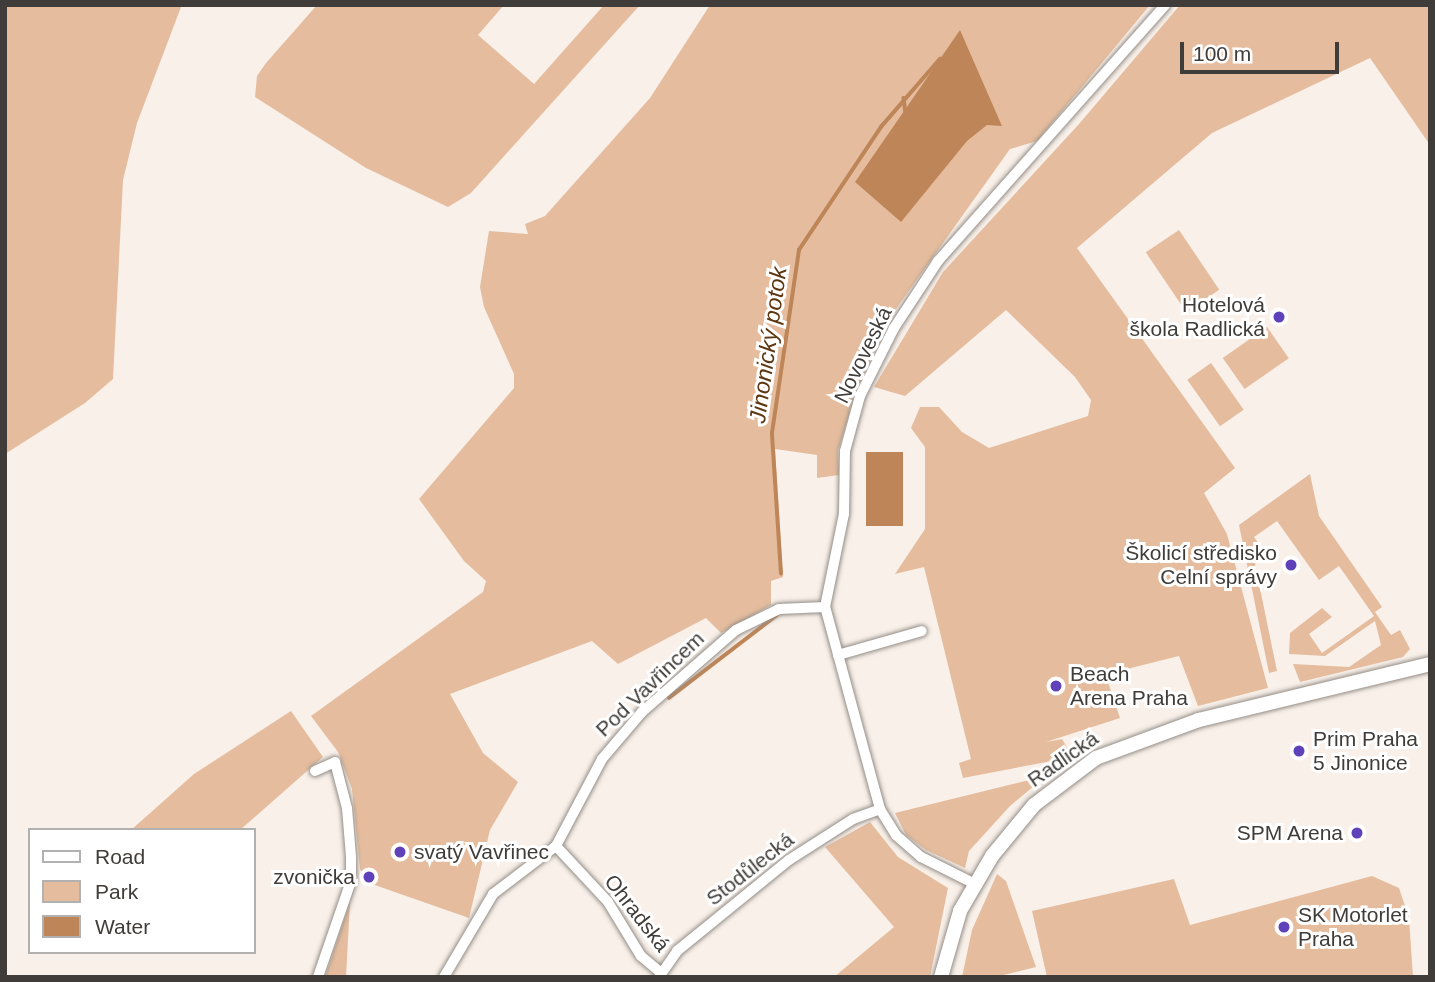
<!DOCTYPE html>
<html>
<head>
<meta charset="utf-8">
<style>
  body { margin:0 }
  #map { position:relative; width:1435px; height:982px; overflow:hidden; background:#f8f0e9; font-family:Helvetica,sans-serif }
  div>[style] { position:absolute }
  .green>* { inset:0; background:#e5bd9e; transform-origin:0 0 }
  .water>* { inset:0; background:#be8658; transform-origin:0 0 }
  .stream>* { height:3.5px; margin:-1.75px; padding:0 1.75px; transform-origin:1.75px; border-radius:1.75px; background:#be8658 }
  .roads { filter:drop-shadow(0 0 2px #948d87) drop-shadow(0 0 2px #948d87) }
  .minor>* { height:10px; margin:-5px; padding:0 5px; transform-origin:5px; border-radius:5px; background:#fff }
  .secondary>* { height:14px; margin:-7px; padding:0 7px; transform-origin:7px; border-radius:7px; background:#fff }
  .dots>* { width:19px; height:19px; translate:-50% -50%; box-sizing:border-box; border:4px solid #fff; border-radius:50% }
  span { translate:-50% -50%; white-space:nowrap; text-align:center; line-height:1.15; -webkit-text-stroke:6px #fff; paint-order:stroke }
  .poi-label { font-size:21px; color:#3f3c39 }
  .right { translate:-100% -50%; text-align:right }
  .left { translate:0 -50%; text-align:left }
  .street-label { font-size:21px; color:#3f3c39 }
  .water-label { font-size:23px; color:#5d3612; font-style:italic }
  .frame { position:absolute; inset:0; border:7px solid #3f3c39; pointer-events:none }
  .legend { position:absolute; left:28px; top:828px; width:228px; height:126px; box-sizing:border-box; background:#fff; border:2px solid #b2b1b0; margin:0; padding:9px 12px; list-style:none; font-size:21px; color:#3f3c39 }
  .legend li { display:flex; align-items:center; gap:14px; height:35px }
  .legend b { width:35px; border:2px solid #b2b1b0 }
  .scale { position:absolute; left:1180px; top:42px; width:159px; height:32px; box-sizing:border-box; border:4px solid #3f3c39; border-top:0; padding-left:9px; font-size:21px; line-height:24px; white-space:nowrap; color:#3f3c39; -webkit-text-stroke:5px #fff; paint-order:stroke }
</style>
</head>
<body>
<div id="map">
  <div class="green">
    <div style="clip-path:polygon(5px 5px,181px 7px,137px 123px,123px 180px,113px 379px,85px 403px,5px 454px)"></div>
    <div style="clip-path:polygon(317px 5px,504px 5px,478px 35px,534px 84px,604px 5px,640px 5px,471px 193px,448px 207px,366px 168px,255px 97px,257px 76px,266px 63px)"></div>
    <div style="clip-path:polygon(710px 5px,1150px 5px,1037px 141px,1010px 149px,888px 320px,855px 394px,838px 451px,839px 475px,817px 478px,817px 455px,775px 449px,783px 577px,771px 581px,771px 605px,721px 633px,706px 618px,618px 664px,592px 641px,450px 694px,483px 753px,518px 782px,490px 830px,469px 918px,369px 883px,374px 879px,370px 872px,364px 876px,360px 869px,352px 789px,338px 752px,311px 716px,483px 592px,486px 581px,464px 561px,419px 499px,514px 388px,514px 374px,484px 307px,480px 287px,489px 231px,528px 234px,525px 224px,545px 216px,650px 98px)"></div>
    <div style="clip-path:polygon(1180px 5px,1430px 5px,1430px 145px,1370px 58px,1212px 133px,1077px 248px,1235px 468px,1204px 493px,1227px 534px,1268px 688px,1198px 706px,1179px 656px,1131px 668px,1106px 676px,1120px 718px,1046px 742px,1062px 739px,1068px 749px,1057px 760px,963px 778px,959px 763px,971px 759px,924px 567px,895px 574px,925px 529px,925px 447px,911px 428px,920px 407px,939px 407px,962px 432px,989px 448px,1088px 416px,1091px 400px,1075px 377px,1006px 310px,905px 396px,874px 387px,943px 272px,1079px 124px)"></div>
    <div style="left:1179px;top:230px;width:72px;height:40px;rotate:56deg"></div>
    <div style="left:1267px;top:327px;width:38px;height:54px;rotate:55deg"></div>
    <div style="left:1211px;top:363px;width:57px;height:29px;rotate:55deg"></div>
    <div style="clip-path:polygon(1310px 474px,1319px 516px,1382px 607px,1375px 612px,1391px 635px,1400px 630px,1410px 649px,1403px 657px,1300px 682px,1293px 664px,1349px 667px,1381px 645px,1375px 621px,1325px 656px,1289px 654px,1290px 633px,1322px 608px,1332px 617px,1309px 634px,1322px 653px,1374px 616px,1339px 566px,1319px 580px,1277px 521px,1254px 537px,1263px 550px,1255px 564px,1277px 671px,1269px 673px,1239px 525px)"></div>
    <div style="clip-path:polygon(291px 711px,323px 757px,240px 830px,131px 830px,194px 774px)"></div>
    <div style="clip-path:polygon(1046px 776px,1010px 806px,969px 851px,965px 868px,926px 850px,906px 835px,895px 813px)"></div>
    <div style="clip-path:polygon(870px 822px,898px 857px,948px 888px,930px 977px,834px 977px,894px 927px,825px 847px)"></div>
    <div style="clip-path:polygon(997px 874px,1006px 881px,1036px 967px,995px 977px,962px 977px,972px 930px)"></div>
    <div style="clip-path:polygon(1372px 876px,1399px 888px,1409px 918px,1413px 977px,1047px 977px,1032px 911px,1174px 879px,1190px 925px)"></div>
    <div style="clip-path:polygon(350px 902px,346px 977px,325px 977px)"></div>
  </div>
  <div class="water">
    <div style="clip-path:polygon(960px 30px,1002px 126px,987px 125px,967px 141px,901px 222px,855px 182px)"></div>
    <div style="left:866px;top:452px;width:37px;height:74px"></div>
  </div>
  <div class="stream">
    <div style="left:904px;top:98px;width:16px;rotate:83deg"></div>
    <div style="left:781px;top:574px;width:141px;rotate:-93.7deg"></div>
    <div style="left:772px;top:433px;width:185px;rotate:-81.6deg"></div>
    <div style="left:799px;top:250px;width:148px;rotate:-56.3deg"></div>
    <div style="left:881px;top:127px;width:90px;rotate:-49.1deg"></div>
    <div style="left:669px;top:698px;width:135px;rotate:-37.5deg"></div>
  </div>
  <div class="roads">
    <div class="minor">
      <div style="left:838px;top:655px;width:87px;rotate:-15.9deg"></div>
      <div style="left:315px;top:771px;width:22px;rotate:-24deg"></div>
      <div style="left:335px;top:762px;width:48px;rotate:75.4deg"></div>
      <div style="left:347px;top:808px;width:49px;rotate:85.3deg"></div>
      <div style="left:351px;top:857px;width:24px;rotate:90deg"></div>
      <div style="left:351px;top:881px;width:102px;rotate:109deg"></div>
      <div style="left:556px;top:846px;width:76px;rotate:47.1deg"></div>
      <div style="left:608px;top:902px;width:63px;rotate:58.6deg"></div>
      <div style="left:641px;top:956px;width:25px;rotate:40deg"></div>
      <div style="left:973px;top:883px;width:58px;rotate:-153.4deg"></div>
      <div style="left:921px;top:857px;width:33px;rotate:-139deg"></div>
      <div style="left:896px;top:835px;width:31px;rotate:-122deg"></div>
      <div style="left:880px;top:809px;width:209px;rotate:-105.2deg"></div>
      <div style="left:825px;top:607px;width:95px;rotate:-78.5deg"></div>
      <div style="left:844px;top:514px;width:63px;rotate:-89.1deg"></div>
      <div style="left:845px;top:451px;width:57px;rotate:-74.7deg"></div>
      <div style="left:860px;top:396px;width:76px;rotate:-63.4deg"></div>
      <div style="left:894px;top:328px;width:80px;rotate:-56.7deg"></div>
      <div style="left:938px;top:261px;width:342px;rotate:-48.4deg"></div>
      <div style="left:444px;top:977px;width:96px;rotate:-59.4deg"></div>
      <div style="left:493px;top:894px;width:79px;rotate:-37.3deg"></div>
      <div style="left:556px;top:846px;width:98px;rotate:-62.1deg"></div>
      <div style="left:602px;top:759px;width:62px;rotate:-49.6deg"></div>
      <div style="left:642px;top:712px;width:125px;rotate:-41.1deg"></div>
      <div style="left:736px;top:630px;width:48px;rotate:-26deg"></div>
      <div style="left:779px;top:609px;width:46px;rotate:-2.5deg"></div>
      <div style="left:659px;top:977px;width:32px;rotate:-55deg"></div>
      <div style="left:677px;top:951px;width:144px;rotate:-39.1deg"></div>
      <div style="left:789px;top:860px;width:76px;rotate:-32.6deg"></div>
      <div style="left:853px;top:819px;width:29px;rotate:-20deg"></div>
    </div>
    <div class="secondary">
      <div style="left:941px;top:977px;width:69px;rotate:-73.9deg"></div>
      <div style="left:960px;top:911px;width:64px;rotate:-59.8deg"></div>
      <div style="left:992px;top:856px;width:66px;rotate:-50.5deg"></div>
      <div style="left:1034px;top:805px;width:78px;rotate:-37.2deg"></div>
      <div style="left:1096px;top:758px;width:110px;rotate:-20.3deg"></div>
      <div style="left:1199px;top:720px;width:238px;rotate:-13.6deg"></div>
    </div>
  </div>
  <div class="dots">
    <div style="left:1279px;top:317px;background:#5f41ba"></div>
    <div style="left:1291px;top:565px;background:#5f41ba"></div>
    <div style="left:1056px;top:686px;background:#5f41ba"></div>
    <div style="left:1299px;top:751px;background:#5f41ba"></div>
    <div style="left:1357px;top:833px;background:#5f41ba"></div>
    <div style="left:400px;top:852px;background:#5f41ba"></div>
    <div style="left:369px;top:877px;background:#5f41ba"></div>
    <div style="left:1284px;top:927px;background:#5f41ba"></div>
  </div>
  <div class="poi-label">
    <span class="right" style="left:1265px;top:317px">Hotelová<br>škola Radlická</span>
    <span class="right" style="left:1277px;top:565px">Školicí středisko<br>Celní správy</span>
    <span class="left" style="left:1070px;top:686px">Beach<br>Arena Praha</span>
    <span class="left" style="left:1313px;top:751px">Prim Praha<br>5 Jinonice</span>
    <span class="right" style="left:1343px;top:833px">SPM Arena</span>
    <span class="left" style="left:414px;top:852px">svatý Vavřinec</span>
    <span class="right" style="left:355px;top:877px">zvonička</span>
    <span class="left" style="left:1298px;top:927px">SK Motorlet<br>Praha</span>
  </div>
  <div class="street-label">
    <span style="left:863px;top:355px;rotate:-64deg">Novoveská</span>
    <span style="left:650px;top:684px;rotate:-44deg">Pod Vavřincem</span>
    <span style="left:1063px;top:759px;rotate:-35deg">Radlická</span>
    <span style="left:750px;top:869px;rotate:-38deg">Stodůlecká</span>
    <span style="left:637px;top:913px;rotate:52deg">Ohradská</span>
  </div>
  <div class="water-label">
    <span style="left:768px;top:345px;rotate:-82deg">Jinonický potok</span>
  </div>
  <div class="frame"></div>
  <ul class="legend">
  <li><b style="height:9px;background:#fff"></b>Road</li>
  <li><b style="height:19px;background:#e5bd9e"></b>Park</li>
  <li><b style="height:19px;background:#be8658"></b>Water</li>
  </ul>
  <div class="scale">100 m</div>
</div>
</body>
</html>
